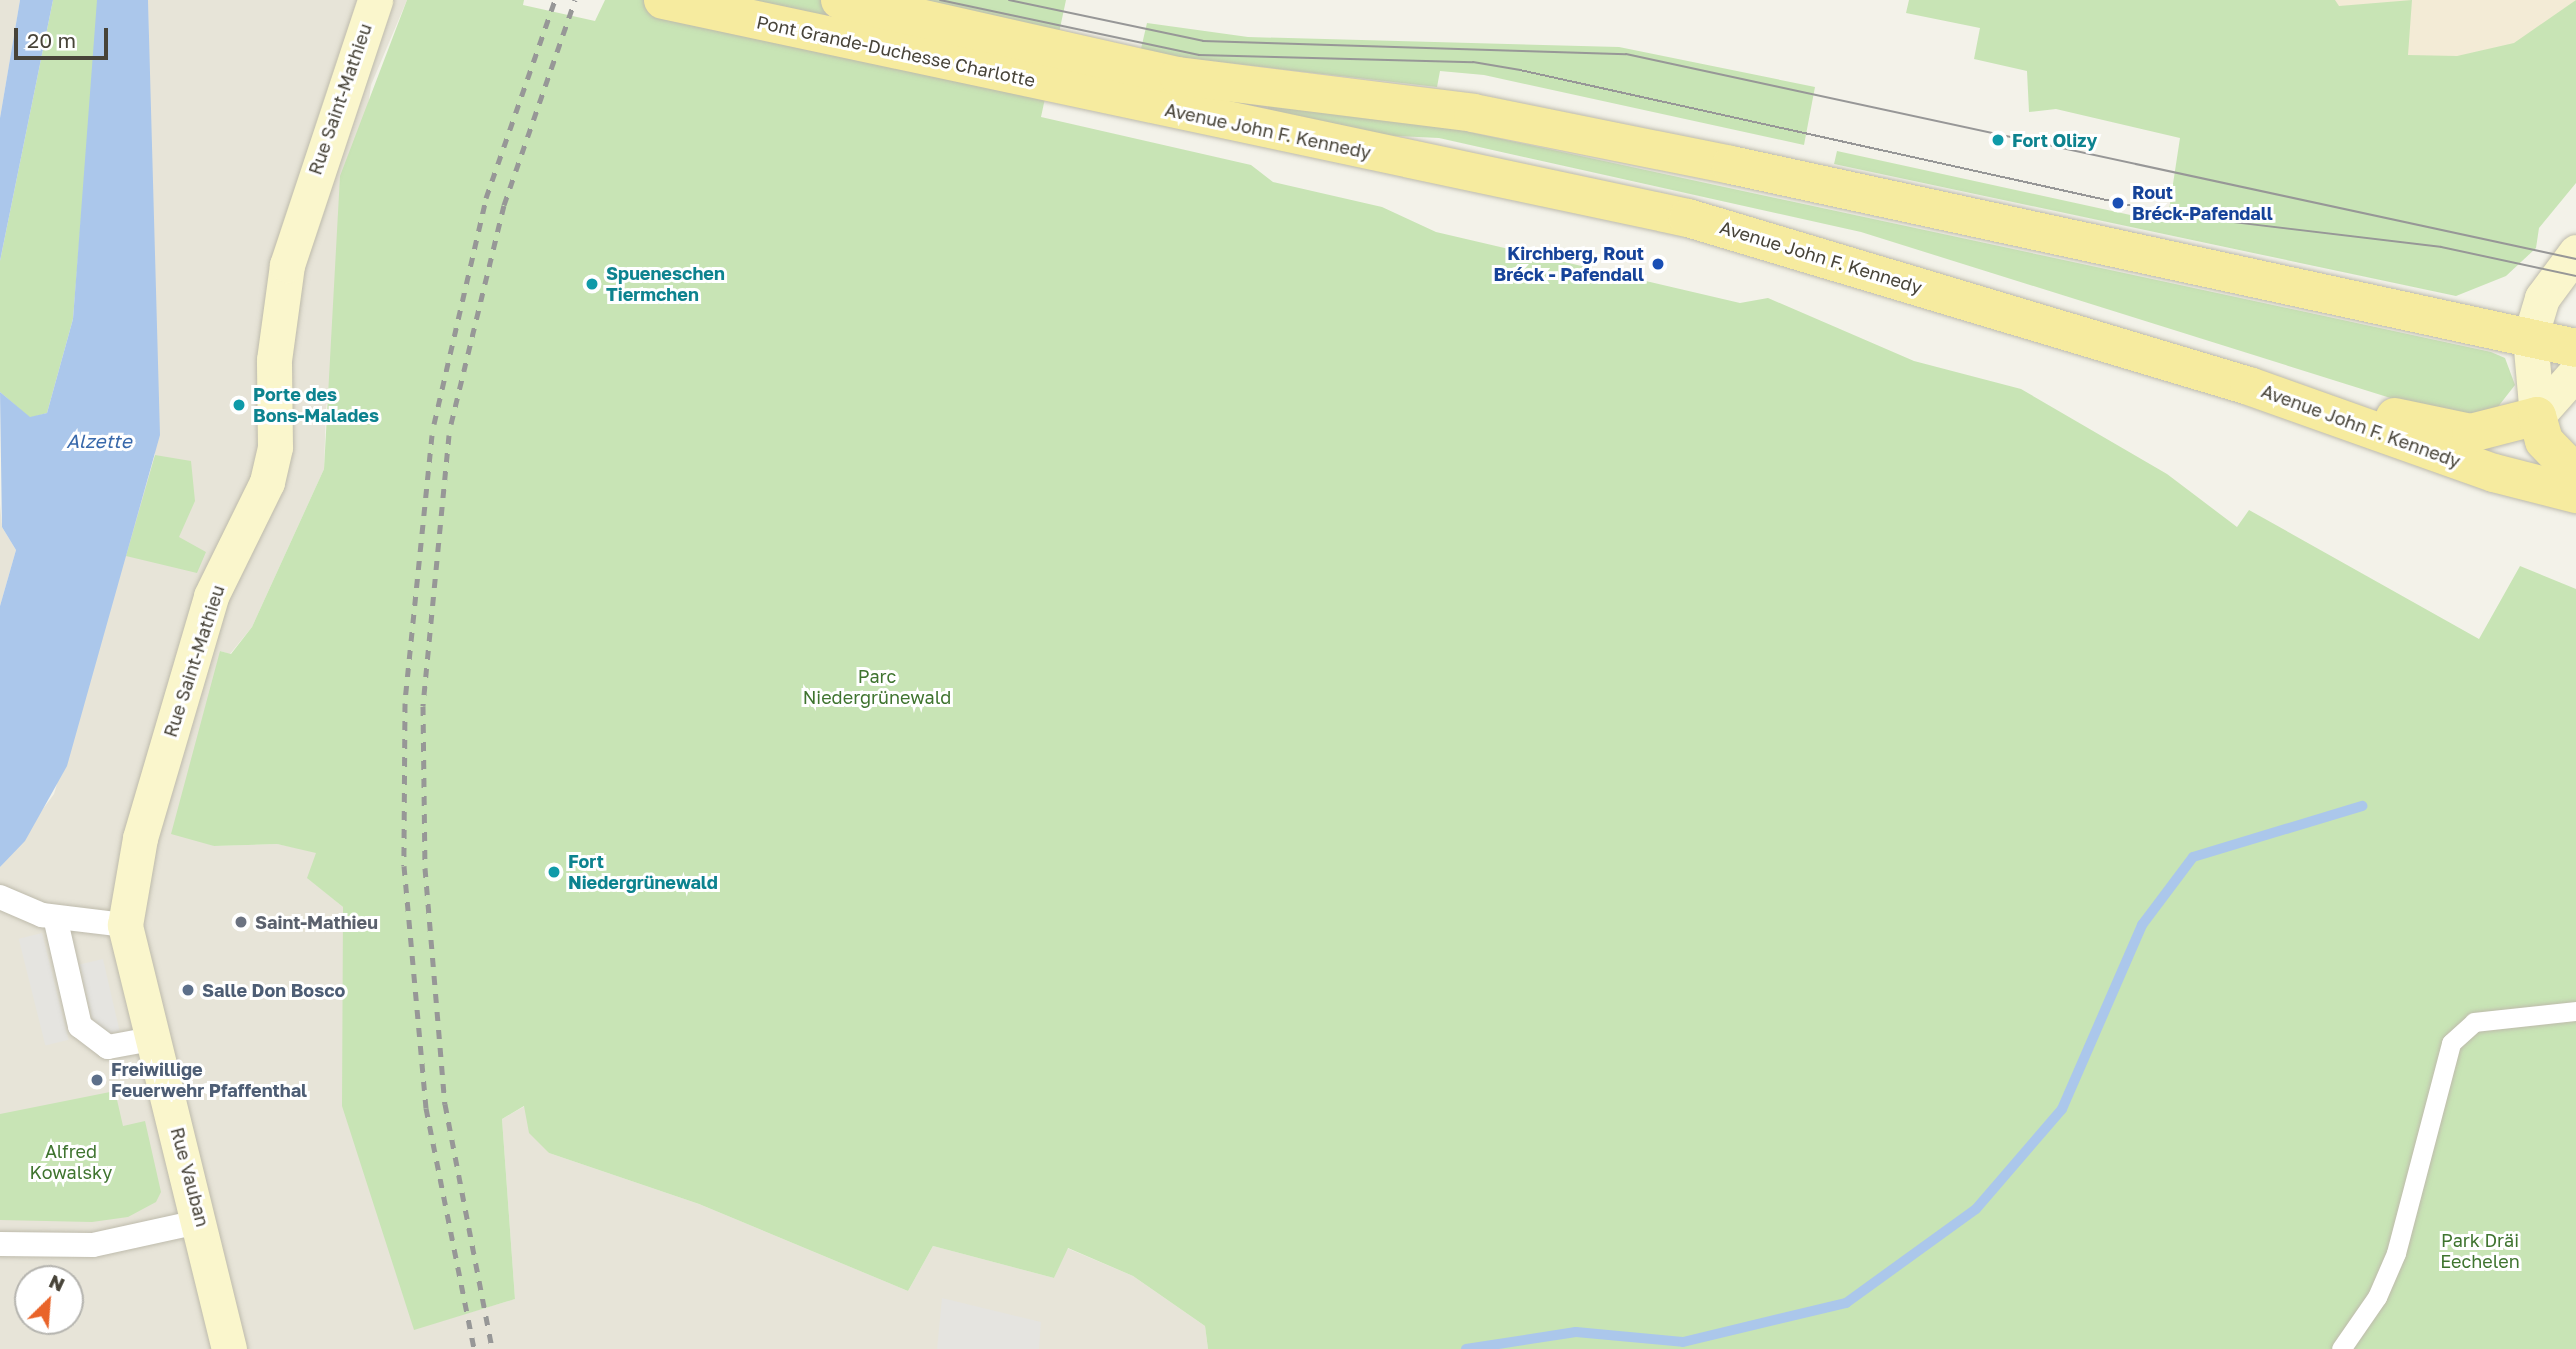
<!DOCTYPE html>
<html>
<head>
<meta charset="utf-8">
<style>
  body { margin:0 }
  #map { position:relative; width:2576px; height:1349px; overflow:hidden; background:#f3f2e9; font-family:"Golos Text",sans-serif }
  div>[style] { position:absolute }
  .residential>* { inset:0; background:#e7e4d8 }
  .commercial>* { inset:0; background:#f3ebd6 }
  .green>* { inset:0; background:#c8e4b5 }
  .parking>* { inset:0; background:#e5e4e0; transform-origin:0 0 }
  .water>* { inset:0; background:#abc7eb }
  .stream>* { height:10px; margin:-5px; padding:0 5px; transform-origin:5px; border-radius:5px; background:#abc7eb }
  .roads { filter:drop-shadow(0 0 2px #bebbac) drop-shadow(0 0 2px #bebbac) }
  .pedestrian>* { height:19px; margin:-9.5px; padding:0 9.5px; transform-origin:9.5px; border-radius:9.5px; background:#fff }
  .minor>* { height:24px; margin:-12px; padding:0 12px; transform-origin:12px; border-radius:12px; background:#fff }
  .secondary>* { height:35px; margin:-17.5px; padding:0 17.5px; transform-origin:17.5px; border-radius:17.5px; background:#faf6cc }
  .primary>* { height:38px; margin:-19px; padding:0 19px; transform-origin:19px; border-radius:19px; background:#f6eb9f }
  .tram>* { height:2px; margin:-1px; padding:0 1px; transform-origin:1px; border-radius:1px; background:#979797 }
  .rail>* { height:5px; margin-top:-2.5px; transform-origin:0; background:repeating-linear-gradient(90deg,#979797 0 9px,transparent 0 18px) }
  .dots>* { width:19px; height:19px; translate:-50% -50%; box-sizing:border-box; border:4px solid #fff; border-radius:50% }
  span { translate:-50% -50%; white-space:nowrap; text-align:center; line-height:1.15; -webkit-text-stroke:6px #fff; paint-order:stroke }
  .street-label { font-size:18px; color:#474338 }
  .culture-label { font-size:18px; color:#0d838f; font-weight:700 }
  .left { translate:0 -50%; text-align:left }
  .transit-label { font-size:18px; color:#164399; font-weight:700 }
  .right { translate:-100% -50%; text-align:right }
  .park-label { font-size:18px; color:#3f742f }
  .worship-label { font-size:18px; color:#5b616d; font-weight:700 }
  .service-label { font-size:18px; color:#4e5e75; font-weight:700 }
  .water-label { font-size:19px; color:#3969ab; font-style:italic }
  .north { position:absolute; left:14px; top:1265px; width:70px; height:70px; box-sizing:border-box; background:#fff; border:2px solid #b5b4af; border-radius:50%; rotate:25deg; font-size:19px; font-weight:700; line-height:28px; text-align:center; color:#474338 }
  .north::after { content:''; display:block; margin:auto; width:24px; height:32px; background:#e9642a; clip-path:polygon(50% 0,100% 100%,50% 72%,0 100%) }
  .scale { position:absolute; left:14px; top:28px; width:94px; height:32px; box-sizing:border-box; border:4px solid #474338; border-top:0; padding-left:9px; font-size:21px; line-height:24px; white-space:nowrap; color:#474338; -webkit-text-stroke:5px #fff; paint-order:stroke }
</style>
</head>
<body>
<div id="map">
  <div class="residential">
    <div style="clip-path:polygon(0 0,20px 0,0 118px)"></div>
    <div style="clip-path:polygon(evenodd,148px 0,407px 0,371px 85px,326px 408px,324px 469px,252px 627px,230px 654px,220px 651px,213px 846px,277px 844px,317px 852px,308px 878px,343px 907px,345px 994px,414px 1329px,515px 1299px,502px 1119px,525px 1106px,549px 1153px,699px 1204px,908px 1291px,933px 1246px,1054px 1278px,1067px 1248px,1133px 1276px,1205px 1326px,1208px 1349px,0 1349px,0 867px,54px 794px,155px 455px,148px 0,28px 1279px,70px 1279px,70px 1321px,28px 1321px,28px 1279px)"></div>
    <div style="clip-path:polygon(0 504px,2px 527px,16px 550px,0 606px)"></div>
  </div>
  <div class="commercial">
    <div style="clip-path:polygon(2287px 0,2576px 0,2461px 114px)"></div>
  </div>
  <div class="green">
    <div style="clip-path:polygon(53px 0,97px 0,98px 13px,73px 319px,47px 413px,30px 418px,0 392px,0 261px)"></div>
    <div style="clip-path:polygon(407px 0,524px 0,523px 5px,595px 21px,605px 0,1066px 0,1041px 117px,1251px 165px,1273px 182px,1382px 207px,1436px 232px,1740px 303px,1768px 298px,1914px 361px,2021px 389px,2167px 474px,2237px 527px,2249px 510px,2479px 639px,2520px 566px,2576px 589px,2576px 1349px,1208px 1349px,1205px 1326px,1133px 1276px,1068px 1248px,1054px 1278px,933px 1246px,908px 1291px,699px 1204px,549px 1153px,529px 1133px,524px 1106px,502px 1119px,515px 1299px,414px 1330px,342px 1106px,343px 907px,307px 878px,316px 853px,277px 844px,214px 846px,171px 834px,220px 651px,231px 654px,252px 627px,324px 469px,340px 176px)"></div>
    <div style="clip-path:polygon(1909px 0,2335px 0,2339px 6px,2412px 0,2408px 55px,2457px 56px,2514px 43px,2576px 0,2576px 183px,2539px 228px,2536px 248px,2506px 276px,2456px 296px,1834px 164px,1837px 151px,2167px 223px,2180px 138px,2056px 109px,2029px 112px,2027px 71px,1974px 59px,1980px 28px,1906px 13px)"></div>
    <div style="clip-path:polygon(1147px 23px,1248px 37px,1619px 47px,1815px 87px,1804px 145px,1484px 75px,1440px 71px,1437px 87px,1140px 53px)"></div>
    <div style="clip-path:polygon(1269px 101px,1395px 116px,2491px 352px,2505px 358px,2515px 385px,2497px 408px,2472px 414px,2416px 406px,1861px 232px,1439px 138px,1355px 134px,1267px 114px)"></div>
    <div style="clip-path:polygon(155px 455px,191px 461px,195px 501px,179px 537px,206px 552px,197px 573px,126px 556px)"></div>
    <div style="clip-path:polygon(115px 1091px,123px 1126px,145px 1121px,161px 1192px,156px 1202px,128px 1217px,92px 1222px,0 1220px,0 1114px)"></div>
  </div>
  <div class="parking">
    <div style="left:42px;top:933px;width:110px;height:24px;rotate:76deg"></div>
    <div style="left:103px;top:959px;width:74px;height:24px;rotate:77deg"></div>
    <div style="clip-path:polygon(942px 1298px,1041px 1322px,1039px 1349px,937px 1349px)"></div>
  </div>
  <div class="water">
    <div style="clip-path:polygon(20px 0,53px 0,0 261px,0 118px)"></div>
    <div style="clip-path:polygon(97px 0,148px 0,160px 435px,67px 766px,25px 841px,0 867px,0 606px,16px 550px,2px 527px,0 392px,30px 417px,47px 413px,73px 319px)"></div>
  </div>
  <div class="stream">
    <div style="left:1466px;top:1349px;width:111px;rotate:-8.8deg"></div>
    <div style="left:1576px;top:1332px;width:107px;rotate:5.3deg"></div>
    <div style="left:1683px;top:1342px;width:168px;rotate:-13.5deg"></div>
    <div style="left:1846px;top:1303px;width:160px;rotate:-35.9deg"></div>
    <div style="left:1976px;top:1209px;width:132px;rotate:-49.3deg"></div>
    <div style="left:2062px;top:1109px;width:201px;rotate:-66.5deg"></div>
    <div style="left:2142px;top:925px;width:85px;rotate:-53.1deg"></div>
    <div style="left:2193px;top:857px;width:177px;rotate:-16.8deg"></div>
  </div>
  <div class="roads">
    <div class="pedestrian">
      <div style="left:2341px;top:1349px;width:63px;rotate:-55.3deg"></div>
      <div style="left:2377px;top:1297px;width:48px;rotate:-66.6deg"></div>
      <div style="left:2396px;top:1253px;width:217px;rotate:-75.3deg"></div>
      <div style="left:2451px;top:1043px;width:31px;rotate:-42deg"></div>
      <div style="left:2474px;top:1022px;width:103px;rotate:-6.2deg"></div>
    </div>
    <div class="minor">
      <div style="left:0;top:897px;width:46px;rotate:23.2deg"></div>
      <div style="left:42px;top:915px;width:84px;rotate:6.9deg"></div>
      <div style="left:55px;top:917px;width:112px;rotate:77.1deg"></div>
      <div style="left:80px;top:1026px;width:35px;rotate:37deg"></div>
      <div style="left:108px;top:1047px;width:44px;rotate:-10.5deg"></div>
      <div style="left:0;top:1244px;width:93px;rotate:0.6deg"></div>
      <div style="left:93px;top:1245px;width:112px;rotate:-12.4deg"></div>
    </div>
    <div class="secondary">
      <div style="left:2537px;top:416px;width:78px;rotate:-95.1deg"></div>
      <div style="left:2530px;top:338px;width:42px;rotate:-73.3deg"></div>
      <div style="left:2542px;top:298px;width:57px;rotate:-53.5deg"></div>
      <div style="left:2537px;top:416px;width:59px;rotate:-48.4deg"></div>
      <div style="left:229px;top:1349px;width:437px;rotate:-103.8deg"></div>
      <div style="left:125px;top:925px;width:88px;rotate:-80.2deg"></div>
      <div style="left:140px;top:838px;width:252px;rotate:-73.6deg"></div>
      <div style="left:211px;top:596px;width:127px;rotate:-63.8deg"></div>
      <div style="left:267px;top:482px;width:36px;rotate:-77deg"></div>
      <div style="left:275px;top:447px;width:87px;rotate:-90.7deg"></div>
      <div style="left:274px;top:360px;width:96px;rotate:-82.2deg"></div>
      <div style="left:287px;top:265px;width:279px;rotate:-71.6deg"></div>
    </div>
    <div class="primary">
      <div style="left:663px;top:0;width:1048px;rotate:12.01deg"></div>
      <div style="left:1688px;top:218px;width:586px;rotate:16.67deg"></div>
      <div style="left:2249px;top:386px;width:260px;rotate:19.6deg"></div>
      <div style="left:2494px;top:473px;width:85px;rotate:14.4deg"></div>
      <div style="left:840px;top:0;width:346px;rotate:12.7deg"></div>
      <div style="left:1178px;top:76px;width:297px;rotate:7.1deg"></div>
      <div style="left:1473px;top:113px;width:263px;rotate:11.4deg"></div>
      <div style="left:1731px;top:165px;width:865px;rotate:12.22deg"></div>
      <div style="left:2395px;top:417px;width:78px;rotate:11.9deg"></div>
      <div style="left:2471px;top:433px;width:68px;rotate:-14.4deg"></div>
      <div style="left:2537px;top:416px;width:26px;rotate:74deg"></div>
      <div style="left:2544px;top:441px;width:46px;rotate:45.9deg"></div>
    </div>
  </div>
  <div class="tram">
    <div style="left:940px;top:0;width:265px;rotate:12deg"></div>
    <div style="left:1199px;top:55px;width:274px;rotate:1.5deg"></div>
    <div style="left:1473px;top:62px;width:48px;rotate:9.7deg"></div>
    <div style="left:1520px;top:70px;width:670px;rotate:12.5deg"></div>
    <div style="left:2174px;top:215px;width:269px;rotate:6.8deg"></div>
    <div style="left:2441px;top:247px;width:138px;rotate:12.1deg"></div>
    <div style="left:1009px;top:0;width:198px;rotate:11.9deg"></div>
    <div style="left:1203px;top:41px;width:423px;rotate:1.8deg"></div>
    <div style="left:1626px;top:54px;width:972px;rotate:12.18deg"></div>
  </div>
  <div class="rail">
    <div style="left:434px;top:424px;width:232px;rotate:-77deg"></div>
    <div style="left:486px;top:198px;width:210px;rotate:-70.8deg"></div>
    <div style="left:451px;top:424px;width:225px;rotate:-76.4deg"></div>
    <div style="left:504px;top:205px;width:217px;rotate:-70.9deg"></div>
    <div style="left:432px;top:435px;width:269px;rotate:95.8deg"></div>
    <div style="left:405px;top:703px;width:163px;rotate:90.4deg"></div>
    <div style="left:404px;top:866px;width:243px;rotate:84.8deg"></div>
    <div style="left:426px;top:1108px;width:246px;rotate:78.7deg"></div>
    <div style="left:449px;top:435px;width:272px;rotate:95.5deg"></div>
    <div style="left:423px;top:706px;width:162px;rotate:89.3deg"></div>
    <div style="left:425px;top:868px;width:237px;rotate:85.2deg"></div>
    <div style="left:445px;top:1104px;width:249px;rotate:79.1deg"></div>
  </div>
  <div class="dots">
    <div style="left:1998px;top:140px;background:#0f9aa8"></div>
    <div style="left:2118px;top:203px;background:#1a4fb4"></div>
    <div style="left:1658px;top:264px;background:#1a4fb4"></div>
    <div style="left:592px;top:284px;background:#0f9aa8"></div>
    <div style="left:239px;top:405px;background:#0f9aa8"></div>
    <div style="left:554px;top:872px;background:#0f9aa8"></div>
    <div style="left:241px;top:922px;background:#6b7280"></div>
    <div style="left:188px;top:990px;background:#5c6f8a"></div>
    <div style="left:97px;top:1080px;background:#5c6f8a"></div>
  </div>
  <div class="street-label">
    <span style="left:896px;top:51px;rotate:12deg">Pont Grande-Duchesse Charlotte</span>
    <span style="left:340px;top:99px;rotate:-71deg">Rue Saint-Mathieu</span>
    <span style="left:1268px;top:131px;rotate:12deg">Avenue John F. Kennedy</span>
    <span style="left:1821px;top:257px;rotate:17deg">Avenue John F. Kennedy</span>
    <span style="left:2361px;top:426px;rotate:20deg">Avenue John F. Kennedy</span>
    <span style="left:194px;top:661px;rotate:-72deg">Rue Saint-Mathieu</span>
    <span style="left:190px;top:1177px;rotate:75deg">Rue Vauban</span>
  </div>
  <div class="culture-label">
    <span class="left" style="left:2012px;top:140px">Fort Olizy</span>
    <span class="left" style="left:606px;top:284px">Spueneschen<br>Tiermchen</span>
    <span class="left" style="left:253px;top:405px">Porte des<br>Bons-Malades</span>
    <span class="left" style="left:568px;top:872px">Fort<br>Niedergrünewald</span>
  </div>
  <div class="transit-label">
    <span class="left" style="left:2132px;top:203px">Rout<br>Bréck-Pafendall</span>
    <span class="right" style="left:1644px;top:264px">Kirchberg, Rout<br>Bréck - Pafendall</span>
  </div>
  <div class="park-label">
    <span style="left:877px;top:687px">Parc<br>Niedergrünewald</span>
    <span style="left:71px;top:1162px">Alfred<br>Kowalsky</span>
    <span style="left:2480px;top:1251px">Park Dräi<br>Eechelen</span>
  </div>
  <div class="worship-label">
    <span class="left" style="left:255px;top:922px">Saint-Mathieu</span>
  </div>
  <div class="service-label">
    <span class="left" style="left:202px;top:990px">Salle Don Bosco</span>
    <span class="left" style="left:111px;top:1080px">Freiwillige<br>Feuerwehr Pfaffenthal</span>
  </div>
  <div class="water-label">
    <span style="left:99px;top:441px">Alzette</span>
  </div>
  <div class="north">N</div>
  <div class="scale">20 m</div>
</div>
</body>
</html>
